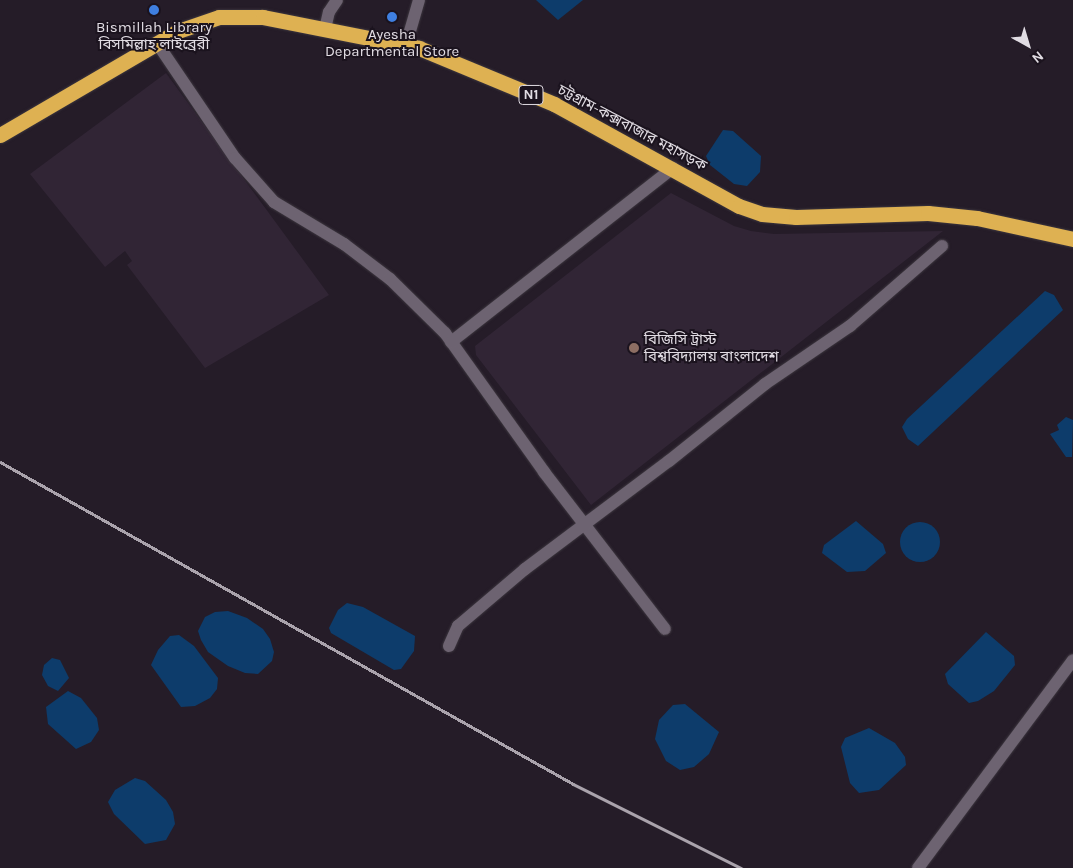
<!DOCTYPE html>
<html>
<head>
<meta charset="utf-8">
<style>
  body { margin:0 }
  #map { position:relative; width:1073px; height:868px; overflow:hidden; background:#251c28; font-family:Karla,"Noto Sans Bengali",sans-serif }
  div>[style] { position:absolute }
  .built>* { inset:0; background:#312535 }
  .water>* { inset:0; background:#0d3c6b }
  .round { border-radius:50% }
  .roads { filter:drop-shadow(0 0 1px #3c363e) drop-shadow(0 0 1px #3c363e) }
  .minor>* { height:12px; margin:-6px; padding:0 6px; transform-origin:6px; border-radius:6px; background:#6d6371 }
  .highway>* { height:15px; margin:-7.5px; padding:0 7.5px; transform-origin:7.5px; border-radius:7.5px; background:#deb152 }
  .rail>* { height:3px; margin:-1.5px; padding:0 1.5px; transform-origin:1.5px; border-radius:1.5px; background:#aaa3ac }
  .dots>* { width:14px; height:14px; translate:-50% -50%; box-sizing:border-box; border:2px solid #1b131e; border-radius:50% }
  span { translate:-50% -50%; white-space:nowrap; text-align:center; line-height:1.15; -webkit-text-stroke:4px #1b131e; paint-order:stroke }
  .shield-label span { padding:1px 4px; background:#1b131e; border:1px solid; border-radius:4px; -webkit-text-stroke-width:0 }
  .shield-label { font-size:14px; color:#e1dce3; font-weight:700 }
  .poi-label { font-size:15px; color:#e1dce3 }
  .left { translate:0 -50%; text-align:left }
  .street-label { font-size:15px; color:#e1dce3 }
  .north { position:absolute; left:1003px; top:20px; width:50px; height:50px; -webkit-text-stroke:4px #1b131e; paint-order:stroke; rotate:141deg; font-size:14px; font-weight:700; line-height:20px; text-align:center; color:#e1dce3 }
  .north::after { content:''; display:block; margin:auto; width:18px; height:22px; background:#e1dce3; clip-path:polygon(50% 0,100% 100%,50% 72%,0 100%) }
</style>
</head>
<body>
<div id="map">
  <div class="built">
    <div style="clip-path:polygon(166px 73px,329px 295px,205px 368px,127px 265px,132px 261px,125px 251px,105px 267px,30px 174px)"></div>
    <div style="clip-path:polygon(671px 193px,734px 226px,751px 231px,774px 234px,943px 231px,591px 505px,476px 355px,475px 346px)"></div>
  </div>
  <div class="water">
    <div style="clip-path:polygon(536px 0,583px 0,558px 20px)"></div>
    <div style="clip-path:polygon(723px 130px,733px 131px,761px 156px,760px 172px,747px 186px,734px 184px,710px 165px,706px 156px)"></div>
    <div style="clip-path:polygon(1045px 291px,1054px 295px,1063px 310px,918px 446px,908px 439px,902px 427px,907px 419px)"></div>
    <div style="clip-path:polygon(1066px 417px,1073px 420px,1072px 457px,1066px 457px,1050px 434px,1059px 430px,1057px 425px)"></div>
    <div style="clip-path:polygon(856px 521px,883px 544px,886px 553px,865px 571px,847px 572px,822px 553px,824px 545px)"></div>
    <div class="round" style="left:900px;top:522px;width:40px;height:40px"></div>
    <div style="clip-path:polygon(347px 603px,363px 607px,415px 636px,414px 651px,401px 669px,394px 670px,331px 633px,329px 628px,338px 610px)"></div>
    <div style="clip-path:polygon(228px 611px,247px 618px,263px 629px,270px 639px,274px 652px,272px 661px,258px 674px,245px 673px,228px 666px,208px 652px,201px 640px,198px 631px,205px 617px,215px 612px)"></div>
    <div style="clip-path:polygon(986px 632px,1014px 656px,1015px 665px,994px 691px,978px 701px,969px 703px,948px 684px,945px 674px)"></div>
    <div style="clip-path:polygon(179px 635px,194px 646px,218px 678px,217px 689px,210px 698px,195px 706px,181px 707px,151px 665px,158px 650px,170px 636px)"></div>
    <div style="clip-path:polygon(52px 658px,60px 660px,69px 678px,58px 691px,48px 686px,42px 675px,44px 665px)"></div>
    <div style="clip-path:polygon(68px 691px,81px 698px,97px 718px,99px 730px,91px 742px,76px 749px,48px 724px,46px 707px)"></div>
    <div style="clip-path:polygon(685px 704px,719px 732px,709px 754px,694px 767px,680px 770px,666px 761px,655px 739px,659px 720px,673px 705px)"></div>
    <div style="clip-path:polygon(869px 728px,895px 743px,905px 757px,906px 765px,879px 790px,859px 793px,850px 783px,841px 747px,845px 738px)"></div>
    <div style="clip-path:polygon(135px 778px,145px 781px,166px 800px,173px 812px,175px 824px,166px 840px,145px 844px,114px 814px,108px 802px,115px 790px)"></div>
  </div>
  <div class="roads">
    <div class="minor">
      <div style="left:325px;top:29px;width:17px;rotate:-77deg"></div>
      <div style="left:329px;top:12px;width:14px;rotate:-56deg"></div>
      <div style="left:157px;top:43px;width:139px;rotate:55.9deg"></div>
      <div style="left:235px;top:158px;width:59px;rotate:48.4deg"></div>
      <div style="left:274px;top:202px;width:82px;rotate:31deg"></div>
      <div style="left:344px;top:244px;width:58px;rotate:37.3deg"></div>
      <div style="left:390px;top:279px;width:77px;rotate:44.5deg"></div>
      <div style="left:445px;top:333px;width:171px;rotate:54.5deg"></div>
      <div style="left:544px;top:472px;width:198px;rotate:52.4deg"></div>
      <div style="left:406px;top:45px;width:47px;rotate:-73.9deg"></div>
      <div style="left:451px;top:342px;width:282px;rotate:-38.1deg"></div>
      <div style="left:449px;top:646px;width:22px;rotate:-66deg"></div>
      <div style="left:458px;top:626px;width:88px;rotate:-40.4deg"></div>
      <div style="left:525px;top:569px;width:180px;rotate:-36.9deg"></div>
      <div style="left:669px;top:461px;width:123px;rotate:-38.7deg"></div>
      <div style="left:765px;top:384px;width:103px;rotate:-34.3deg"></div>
      <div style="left:850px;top:326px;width:122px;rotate:-41deg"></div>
      <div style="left:918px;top:868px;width:259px;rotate:-53.3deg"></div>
    </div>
    <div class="highway">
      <div style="left:0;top:135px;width:206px;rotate:-30.3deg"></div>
      <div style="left:178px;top:31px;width:43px;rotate:-18.9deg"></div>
      <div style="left:219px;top:17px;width:44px"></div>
      <div style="left:263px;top:17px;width:159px;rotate:11.2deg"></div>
      <div style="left:419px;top:48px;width:146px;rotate:22.5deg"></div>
      <div style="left:554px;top:104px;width:211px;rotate:28.9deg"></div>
      <div style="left:739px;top:206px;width:24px;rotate:19deg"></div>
      <div style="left:762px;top:214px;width:34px;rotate:5deg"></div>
      <div style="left:796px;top:217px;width:132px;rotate:-1.7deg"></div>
      <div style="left:928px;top:213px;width:49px;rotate:5.8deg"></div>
      <div style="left:977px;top:218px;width:98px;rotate:12.3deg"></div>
    </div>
  </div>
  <div class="rail">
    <div style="left:0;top:462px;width:657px;rotate:29.33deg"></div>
    <div style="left:573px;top:784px;width:188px;rotate:26.6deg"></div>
  </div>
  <div class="dots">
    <div style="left:154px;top:10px;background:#3f7fe0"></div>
    <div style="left:392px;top:17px;background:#3f7fe0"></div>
    <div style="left:634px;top:348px;background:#8d6e63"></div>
  </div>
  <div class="shield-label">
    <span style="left:531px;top:95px">N1</span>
  </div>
  <div class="poi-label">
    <span style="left:154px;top:36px">Bismillah Library<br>বিসমিল্লাহ লাইব্রেরী</span>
    <span style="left:392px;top:43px">Ayesha<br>Departmental Store</span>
    <span class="left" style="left:644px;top:348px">বিজিসি ট্রাস্ট<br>বিশ্ববিদ্যালয় বাংলাদেশ</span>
  </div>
  <div class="street-label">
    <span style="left:632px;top:128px;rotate:28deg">চট্টগ্রাম-কক্সবাজার মহাসড়ক</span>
  </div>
  <div class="north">N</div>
</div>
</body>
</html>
